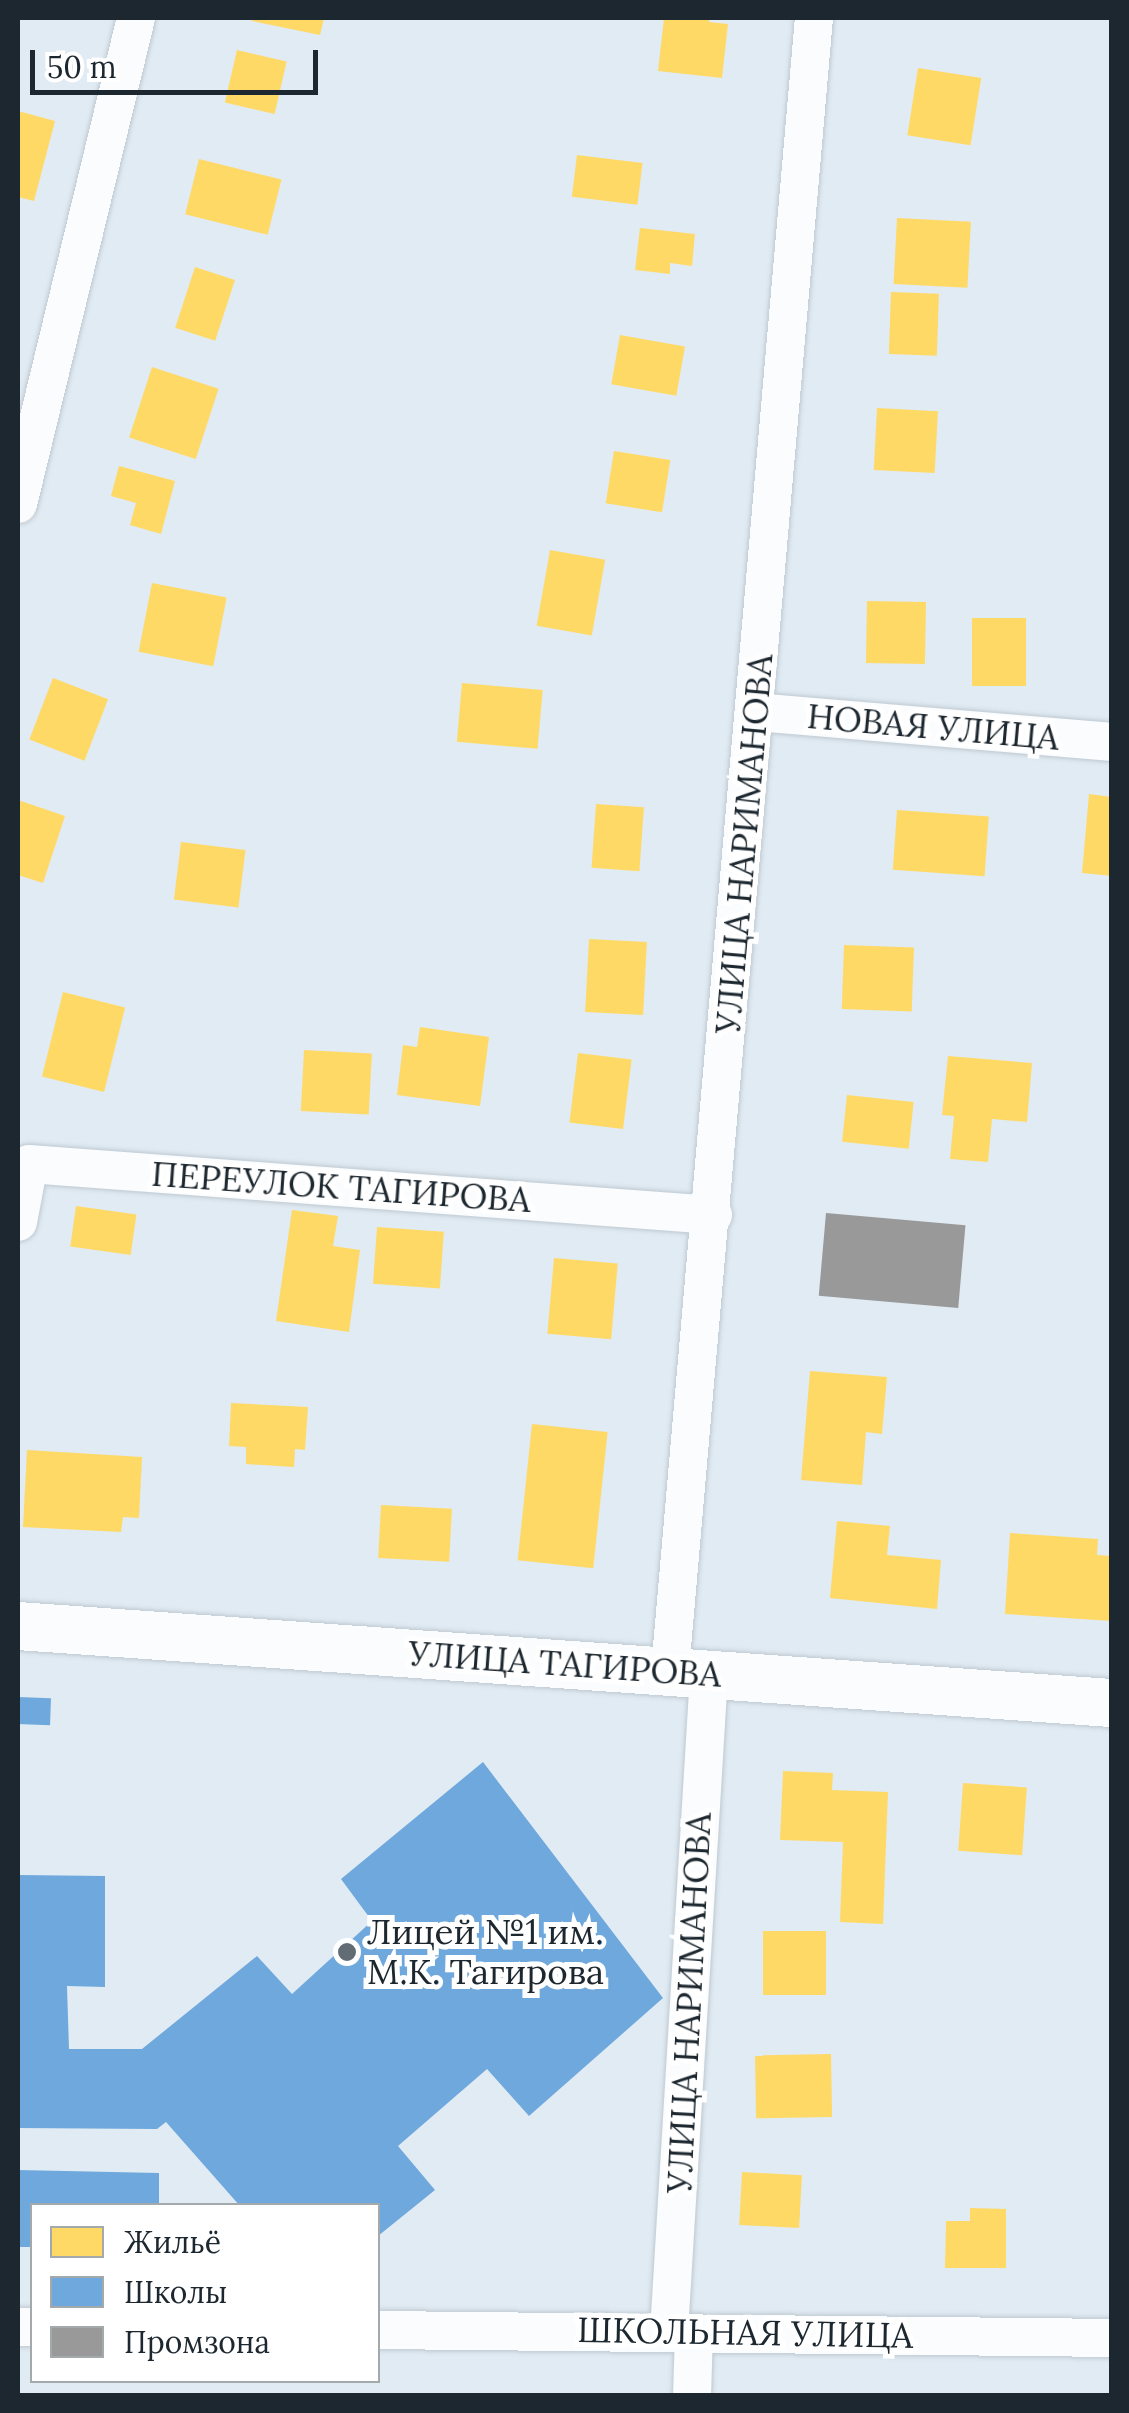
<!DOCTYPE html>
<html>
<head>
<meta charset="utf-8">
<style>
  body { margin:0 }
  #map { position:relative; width:1129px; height:2413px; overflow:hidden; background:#e1ebf3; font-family:Lora,serif }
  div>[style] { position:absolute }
  .homes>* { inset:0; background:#ffd966; transform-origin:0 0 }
  .schools>* { inset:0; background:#6fa8dc; transform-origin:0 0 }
  .industry>* { inset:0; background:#999; transform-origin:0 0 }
  .roads { filter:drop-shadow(0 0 2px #bfc9d1) drop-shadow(0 0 2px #bfc9d1) }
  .minor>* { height:38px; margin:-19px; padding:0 19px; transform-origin:19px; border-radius:19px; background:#fafcfd }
  .tertiary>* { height:48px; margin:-24px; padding:0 24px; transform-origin:24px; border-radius:24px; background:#fafcfd }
  .dots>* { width:28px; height:28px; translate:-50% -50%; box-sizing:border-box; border:5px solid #fff; border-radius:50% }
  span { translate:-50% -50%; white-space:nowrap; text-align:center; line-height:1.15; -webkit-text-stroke:10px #fff; paint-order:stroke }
  .street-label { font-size:35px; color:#1c272f }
  .poi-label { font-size:35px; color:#1c272f }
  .left { translate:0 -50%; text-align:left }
  .frame { position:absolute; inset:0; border:20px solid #1c272f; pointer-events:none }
  .legend { position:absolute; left:30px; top:2203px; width:350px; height:180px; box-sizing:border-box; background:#fff; border:2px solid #a4a9ac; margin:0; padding:12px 18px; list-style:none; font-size:30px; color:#1c272f }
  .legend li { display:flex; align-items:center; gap:20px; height:50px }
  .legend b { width:50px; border:2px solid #a4a9ac }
  .scale { position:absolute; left:30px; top:50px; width:288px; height:45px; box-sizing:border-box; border:5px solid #1c272f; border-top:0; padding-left:12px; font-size:30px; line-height:35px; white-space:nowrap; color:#1c272f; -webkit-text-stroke:8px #fff; paint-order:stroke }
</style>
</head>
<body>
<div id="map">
  <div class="homes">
    <div style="clip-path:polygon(252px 18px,324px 18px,320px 35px,252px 21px)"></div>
    <div style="clip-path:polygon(664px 18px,709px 18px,709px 22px,728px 24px,722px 78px,658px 71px)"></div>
    <div style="left:237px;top:50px;width:51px;height:54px;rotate:13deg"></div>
    <div style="left:918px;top:68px;width:64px;height:68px;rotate:9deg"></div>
    <div style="clip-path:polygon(18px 111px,55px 121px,34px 201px,18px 197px)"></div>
    <div style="left:577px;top:155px;width:66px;height:42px;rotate:7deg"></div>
    <div style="left:199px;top:159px;width:85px;height:57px;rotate:14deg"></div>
    <div style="left:897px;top:218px;width:74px;height:66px;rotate:3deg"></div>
    <div style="clip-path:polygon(640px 228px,695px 234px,692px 266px,670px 263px,670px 274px,635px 270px)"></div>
    <div style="left:195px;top:267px;width:42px;height:64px;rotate:18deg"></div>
    <div style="left:891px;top:292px;width:48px;height:62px;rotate:2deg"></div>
    <div style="left:620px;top:335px;width:66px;height:50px;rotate:10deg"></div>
    <div style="left:152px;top:367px;width:70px;height:74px;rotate:18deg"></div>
    <div style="left:877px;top:408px;width:61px;height:62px;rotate:3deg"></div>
    <div style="left:614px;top:451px;width:57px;height:53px;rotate:9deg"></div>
    <div style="clip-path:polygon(119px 466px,175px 481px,161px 534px,130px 525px,136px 503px,111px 496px)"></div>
    <div style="left:550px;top:550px;width:56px;height:77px;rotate:10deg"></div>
    <div style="left:152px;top:583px;width:76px;height:70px;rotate:11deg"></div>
    <div style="left:867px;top:601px;width:59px;height:62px;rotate:1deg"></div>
    <div style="left:972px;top:618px;width:54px;height:68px"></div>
    <div style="left:53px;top:678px;width:59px;height:66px;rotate:21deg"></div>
    <div style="left:462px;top:683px;width:81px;height:59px;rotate:5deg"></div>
    <div style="clip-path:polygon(1089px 794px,1112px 797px,1112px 876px,1082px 873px)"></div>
    <div style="clip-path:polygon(18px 800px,65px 816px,43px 883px,18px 875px)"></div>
    <div style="left:596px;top:804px;width:48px;height:64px;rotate:4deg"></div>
    <div style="left:897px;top:810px;width:92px;height:60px;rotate:4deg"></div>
    <div style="left:181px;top:842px;width:65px;height:58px;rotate:7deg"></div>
    <div style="left:589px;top:939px;width:58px;height:73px;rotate:3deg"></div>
    <div style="left:844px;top:945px;width:70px;height:64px;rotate:2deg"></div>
    <div style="left:63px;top:992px;width:64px;height:87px;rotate:14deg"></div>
    <div style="clip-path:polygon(420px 1027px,489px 1037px,480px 1106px,397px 1095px,403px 1045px,417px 1047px)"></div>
    <div style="left:304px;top:1050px;width:68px;height:61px;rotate:3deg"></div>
    <div style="left:578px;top:1053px;width:54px;height:70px;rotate:7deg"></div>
    <div style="clip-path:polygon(948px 1056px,1032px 1063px,1027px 1122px,992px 1119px,988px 1162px,950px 1159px,954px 1116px,942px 1115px)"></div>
    <div style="left:847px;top:1095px;width:67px;height:47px;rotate:6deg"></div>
    <div style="left:76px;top:1206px;width:61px;height:41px;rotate:8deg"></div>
    <div style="clip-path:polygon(292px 1210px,338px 1216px,333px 1246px,360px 1250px,349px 1332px,276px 1321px)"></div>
    <div style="left:377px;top:1227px;width:67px;height:57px;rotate:4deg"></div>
    <div style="left:554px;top:1258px;width:64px;height:76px;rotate:5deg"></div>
    <div style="clip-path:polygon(810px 1371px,887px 1377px,882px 1434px,866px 1432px,862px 1485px,801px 1480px)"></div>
    <div style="clip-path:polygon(231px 1403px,308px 1407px,305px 1450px,295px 1449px,294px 1467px,246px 1464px,246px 1447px,229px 1446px)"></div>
    <div style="left:532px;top:1424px;width:76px;height:137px;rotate:6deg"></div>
    <div style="clip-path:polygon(27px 1450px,142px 1457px,139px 1518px,123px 1517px,121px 1532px,23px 1527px)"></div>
    <div style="left:381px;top:1505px;width:71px;height:53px;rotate:3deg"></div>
    <div style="clip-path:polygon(837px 1521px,890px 1526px,887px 1555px,941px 1560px,937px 1609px,830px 1598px)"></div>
    <div style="clip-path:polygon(1010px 1533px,1098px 1539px,1097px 1555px,1112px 1556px,1112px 1621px,1005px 1614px)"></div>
    <div style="clip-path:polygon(783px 1771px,833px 1773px,832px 1790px,888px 1792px,883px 1924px,840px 1922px,843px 1842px,780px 1840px)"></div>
    <div style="left:963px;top:1783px;width:64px;height:68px;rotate:4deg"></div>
    <div style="left:763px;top:1931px;width:63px;height:64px"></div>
    <div style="left:831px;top:2054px;width:63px;height:76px;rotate:89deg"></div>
    <div style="left:742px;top:2172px;width:60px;height:53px;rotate:3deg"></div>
    <div style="clip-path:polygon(970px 2208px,1006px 2209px,1006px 2268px,945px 2268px,946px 2221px,970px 2221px)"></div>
  </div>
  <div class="schools">
    <div style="left:18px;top:1697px;width:33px;height:27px;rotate:2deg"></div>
    <div style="clip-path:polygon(483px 1762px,663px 1998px,529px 2116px,487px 2069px,398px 2146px,435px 2190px,378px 2236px,378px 2206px,240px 2206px,166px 2122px,157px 2129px,18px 2128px,18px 1875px,105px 1876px,105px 1987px,67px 1986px,69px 2049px,142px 2049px,257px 1956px,292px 1994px,372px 1921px,341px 1879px)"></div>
    <div style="clip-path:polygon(18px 2170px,159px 2173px,159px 2206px,32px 2206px,32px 2247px,18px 2247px)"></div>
  </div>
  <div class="industry">
    <div style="left:826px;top:1213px;width:140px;height:83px;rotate:5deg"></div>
  </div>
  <div class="roads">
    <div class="minor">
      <div style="left:18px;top:504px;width:500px;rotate:-76.35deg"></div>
      <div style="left:755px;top:712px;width:358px;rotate:4.8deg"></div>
      <div style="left:18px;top:1222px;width:59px;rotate:-79.3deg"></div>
      <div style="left:29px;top:1164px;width:686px;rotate:4.26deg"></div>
      <div style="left:670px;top:1670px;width:1658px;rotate:-85.02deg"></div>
      <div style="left:18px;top:2327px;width:14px"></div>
      <div style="left:378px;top:2330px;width:734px;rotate:0.62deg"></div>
      <div style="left:669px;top:2332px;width:659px;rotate:-86.52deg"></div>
      <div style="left:692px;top:2396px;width:63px;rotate:-88.2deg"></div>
    </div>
    <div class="tertiary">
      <div style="left:18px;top:1626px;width:1097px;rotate:4.03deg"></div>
    </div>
  </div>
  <div class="dots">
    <div style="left:347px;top:1952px;background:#616c74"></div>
  </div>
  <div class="street-label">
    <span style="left:933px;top:727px;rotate:5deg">НОВАЯ УЛИЦА</span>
    <span style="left:744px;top:844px;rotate:-85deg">УЛИЦА НАРИМАНОВА</span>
    <span style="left:341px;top:1187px;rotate:4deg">ПЕРЕУЛОК ТАГИРОВА</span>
    <span style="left:565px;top:1664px;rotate:4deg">УЛИЦА ТАГИРОВА</span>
    <span style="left:689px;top:2003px;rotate:-87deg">УЛИЦА НАРИМАНОВА</span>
    <span style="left:745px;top:2333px;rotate:1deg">ШКОЛЬНАЯ УЛИЦА</span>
  </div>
  <div class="poi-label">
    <span class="left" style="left:367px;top:1952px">Лицей №1 им.<br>М.К. Тагирова</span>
  </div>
  <div class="frame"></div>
  <ul class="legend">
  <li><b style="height:28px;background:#ffd966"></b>Жильё</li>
  <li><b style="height:28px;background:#6fa8dc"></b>Школы</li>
  <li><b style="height:28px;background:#999"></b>Промзона</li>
  </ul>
  <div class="scale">50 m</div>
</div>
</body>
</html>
